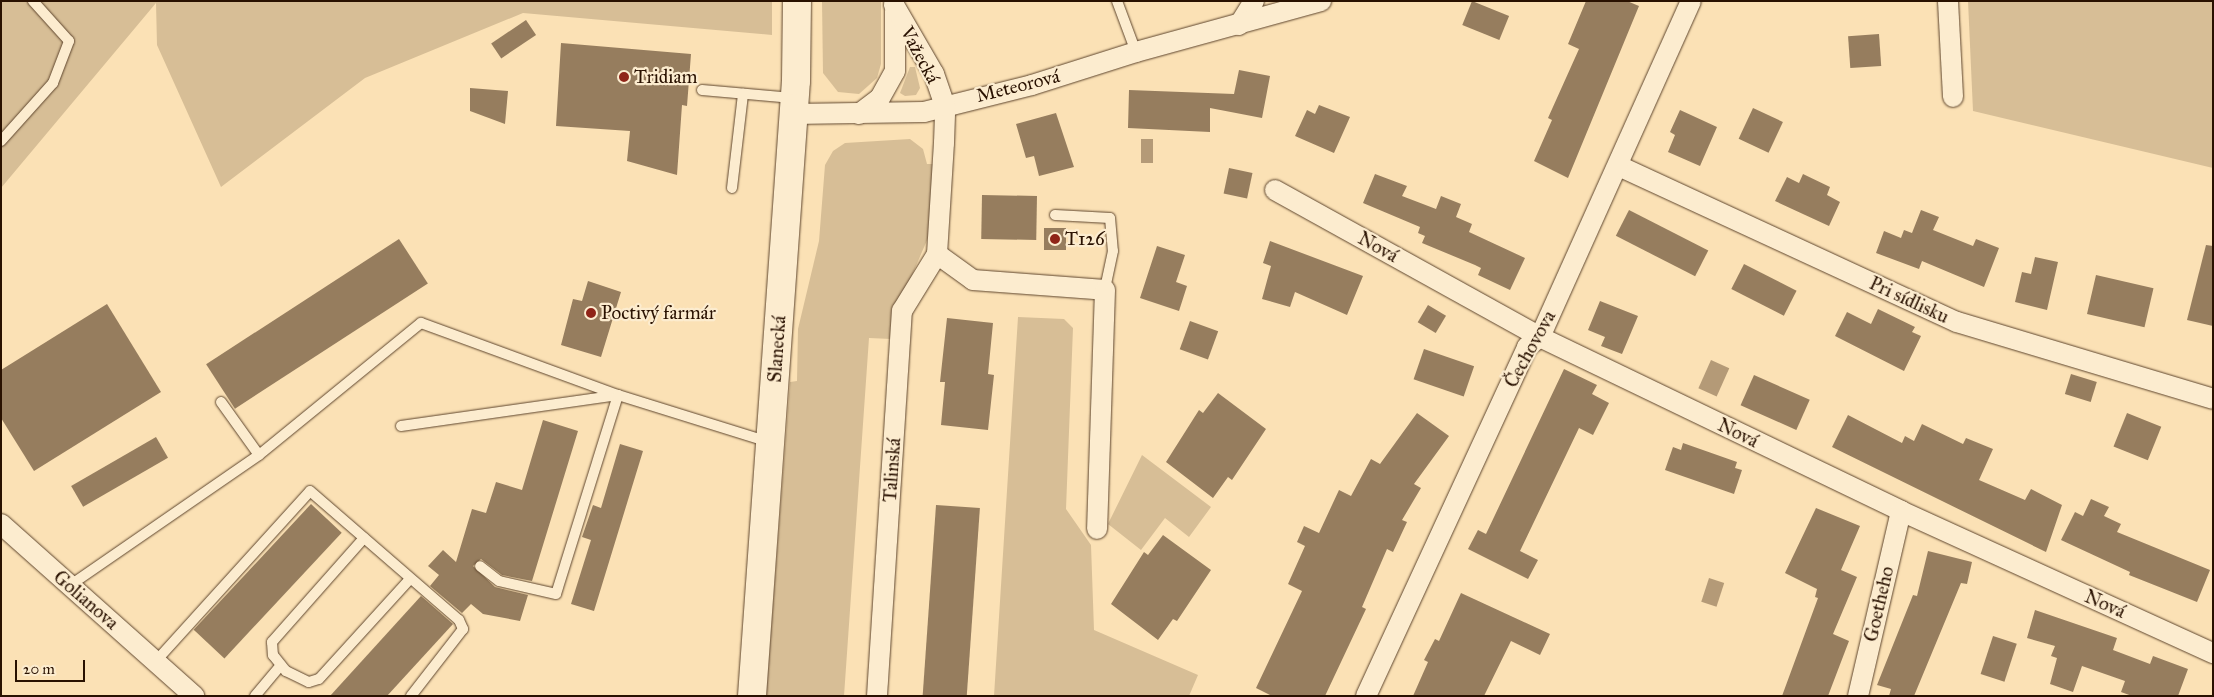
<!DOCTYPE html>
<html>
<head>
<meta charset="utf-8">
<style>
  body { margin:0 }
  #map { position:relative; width:2214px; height:697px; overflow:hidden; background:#fbe1b5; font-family:"IM FELL Great Primer",serif }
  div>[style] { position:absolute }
  .green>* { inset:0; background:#d7be96 }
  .water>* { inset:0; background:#b49a77; transform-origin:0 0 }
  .building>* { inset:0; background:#967d5e; transform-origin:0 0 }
  .roads { filter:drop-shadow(0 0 1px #5e452d) drop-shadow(0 0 1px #5e452d) }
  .lane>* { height:10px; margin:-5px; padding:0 5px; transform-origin:5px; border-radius:5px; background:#fceccf }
  .street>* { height:20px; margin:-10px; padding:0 10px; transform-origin:10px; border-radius:10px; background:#fceccf }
  .secondary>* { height:28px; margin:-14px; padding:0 14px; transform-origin:14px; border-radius:14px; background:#fceccf }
  .dots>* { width:14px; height:14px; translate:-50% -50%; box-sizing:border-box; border:2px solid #fceccf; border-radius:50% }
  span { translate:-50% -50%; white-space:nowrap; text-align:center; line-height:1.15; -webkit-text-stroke:4.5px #fceccf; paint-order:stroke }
  .street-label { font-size:19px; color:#291100 }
  .poi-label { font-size:19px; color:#291100 }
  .left { translate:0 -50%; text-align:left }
  .frame { position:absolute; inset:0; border:2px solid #291100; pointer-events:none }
  .scale { position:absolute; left:15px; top:660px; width:70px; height:22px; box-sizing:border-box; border:2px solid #291100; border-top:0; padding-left:6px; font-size:15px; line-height:18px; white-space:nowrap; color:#291100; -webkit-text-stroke:4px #fceccf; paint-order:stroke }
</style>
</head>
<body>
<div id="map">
  <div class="green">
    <div style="clip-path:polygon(1px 1px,772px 1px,772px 35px,523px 13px,365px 78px,221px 187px,157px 45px,156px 3px,1px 188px)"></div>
    <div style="clip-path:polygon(822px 1px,881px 1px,881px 64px,877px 78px,859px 94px,838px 92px,823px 73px)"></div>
    <div style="clip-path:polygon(1968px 1px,2213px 1px,2213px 168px,1973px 111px)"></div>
    <div style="clip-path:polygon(910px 67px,915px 67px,920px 88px,916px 95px,905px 96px,900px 93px)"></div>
    <div style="clip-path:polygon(910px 139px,923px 149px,927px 164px,933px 164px,928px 238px,896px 312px,891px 339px,869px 338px,844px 696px,766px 696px,790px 382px,797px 381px,798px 329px,819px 241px,825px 165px,833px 151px,845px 143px)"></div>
    <div style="clip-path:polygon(1018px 317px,1064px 319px,1073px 328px,1066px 509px,1091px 545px,1094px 630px,1198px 675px,1189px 696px,994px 696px)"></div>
    <div style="clip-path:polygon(1142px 455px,1211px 507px,1189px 537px,1165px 518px,1141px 550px,1108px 524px)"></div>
  </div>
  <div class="water">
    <div style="left:1141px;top:139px;width:12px;height:24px"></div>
    <div style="left:1711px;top:360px;width:20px;height:31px;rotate:24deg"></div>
    <div style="left:1709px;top:578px;width:16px;height:25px;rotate:18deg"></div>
  </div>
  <div class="building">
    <div style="left:1472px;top:1px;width:40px;height:26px;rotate:22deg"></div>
    <div style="clip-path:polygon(1586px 1px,1627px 1px,1639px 6px,1568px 178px,1534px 161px,1552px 120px,1548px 118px,1579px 49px,1568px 44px)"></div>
    <div style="left:526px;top:20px;width:18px;height:42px;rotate:56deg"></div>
    <div style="left:1879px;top:34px;width:32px;height:31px;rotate:86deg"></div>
    <div style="clip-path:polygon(561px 43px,691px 54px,687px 106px,682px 105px,677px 175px,627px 161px,630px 131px,556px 126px)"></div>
    <div style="clip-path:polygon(1239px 70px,1270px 76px,1262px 118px,1210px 108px,1210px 132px,1128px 128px,1129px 90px,1234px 94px)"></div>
    <div style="clip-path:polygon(470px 88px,508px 91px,505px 124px,470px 111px)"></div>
    <div style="clip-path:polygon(1319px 105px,1350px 117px,1334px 153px,1295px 136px,1307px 110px,1315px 114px)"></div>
    <div style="left:1753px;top:108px;width:33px;height:34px;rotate:25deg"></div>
    <div style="clip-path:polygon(1680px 110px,1717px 127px,1700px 166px,1668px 152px,1675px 135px,1670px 132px)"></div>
    <div style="clip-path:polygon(1056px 113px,1074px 167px,1039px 176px,1034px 156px,1026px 158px,1016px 124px)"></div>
    <div style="left:1229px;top:168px;width:24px;height:26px;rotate:12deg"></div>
    <div style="clip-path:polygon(1375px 174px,1407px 186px,1402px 196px,1436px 209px,1441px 196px,1461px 204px,1456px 217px,1472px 224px,1469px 232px,1525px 258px,1510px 290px,1478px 275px,1481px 268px,1475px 265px,1422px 243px,1425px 236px,1418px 233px,1420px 227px,1363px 203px)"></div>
    <div style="clip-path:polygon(1803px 174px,1830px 187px,1827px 195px,1840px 202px,1829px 226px,1775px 201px,1787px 177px,1799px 183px)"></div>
    <div style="left:982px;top:195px;width:55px;height:44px;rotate:1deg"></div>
    <div style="left:1629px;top:210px;width:89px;height:29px;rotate:27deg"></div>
    <div style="clip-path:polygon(1921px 210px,1939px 217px,1933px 230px,1973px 246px,1976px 239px,1999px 248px,1984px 287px,1922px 261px,1919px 269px,1876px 253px,1884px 231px,1901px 238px,1904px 230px,1912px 233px)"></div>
    <div style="left:1066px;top:228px;width:22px;height:22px;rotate:90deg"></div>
    <div style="left:399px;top:239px;width:53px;height:230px;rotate:57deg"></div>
    <div style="clip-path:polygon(1270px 241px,1363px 276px,1347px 315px,1295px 292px,1290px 307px,1262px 299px,1271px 266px,1263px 263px)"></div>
    <div style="clip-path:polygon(2206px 245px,2213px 246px,2213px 326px,2187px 320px)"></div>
    <div style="clip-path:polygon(1157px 246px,1185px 255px,1176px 282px,1187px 286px,1179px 311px,1140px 298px)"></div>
    <div style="clip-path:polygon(2035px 257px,2058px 262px,2047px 310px,2015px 302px,2022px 272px,2031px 274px)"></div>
    <div style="left:1744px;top:264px;width:59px;height:28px;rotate:27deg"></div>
    <div style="left:2096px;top:275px;width:59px;height:40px;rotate:13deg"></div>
    <div style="clip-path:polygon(588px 281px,621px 292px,601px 357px,561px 345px,573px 299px,582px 301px)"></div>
    <div style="clip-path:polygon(1600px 301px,1638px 316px,1622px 354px,1601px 346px,1605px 337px,1588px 330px)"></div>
    <div style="clip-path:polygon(107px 304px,161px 392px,34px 471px,1px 418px,1px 370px)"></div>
    <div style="left:1428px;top:305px;width:21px;height:20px;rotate:31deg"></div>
    <div style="clip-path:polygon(1878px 309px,1915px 327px,1912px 332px,1921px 336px,1904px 371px,1835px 336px,1847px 312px,1871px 324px)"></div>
    <div style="clip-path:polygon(947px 318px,993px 323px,988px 374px,994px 375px,988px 430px,941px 425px,945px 382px,940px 382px)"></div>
    <div style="left:1190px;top:321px;width:30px;height:30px;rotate:20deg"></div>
    <div style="left:1424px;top:349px;width:53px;height:32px;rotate:19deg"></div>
    <div style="clip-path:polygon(1564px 369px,1597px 385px,1592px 394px,1609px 403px,1593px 435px,1579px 428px,1520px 551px,1538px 560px,1528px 579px,1468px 549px,1478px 530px,1486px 534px)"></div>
    <div style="left:2071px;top:374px;width:27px;height:21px;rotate:17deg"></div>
    <div style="left:1754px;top:375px;width:61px;height:33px;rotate:24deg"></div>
    <div style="clip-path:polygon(1218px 393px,1266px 429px,1232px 480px,1228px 477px,1213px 498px,1166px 462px,1199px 410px,1203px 413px)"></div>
    <div style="clip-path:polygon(1417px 413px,1449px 436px,1414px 484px,1421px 488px,1402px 520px,1407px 522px,1393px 552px,1387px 549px,1362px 607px,1366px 609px,1325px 696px,1272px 696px,1256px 688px,1302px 591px,1288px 584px,1305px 546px,1297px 542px,1304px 526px,1319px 533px,1339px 490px,1351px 496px,1371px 459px,1380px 464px)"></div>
    <div style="left:2127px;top:413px;width:37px;height:36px;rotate:22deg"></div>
    <div style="clip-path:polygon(1848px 415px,1902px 443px,1905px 436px,1914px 441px,1922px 424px,1963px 444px,1966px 438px,1993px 449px,1979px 480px,2025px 500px,2031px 489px,2062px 505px,2046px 552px,1832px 447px)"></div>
    <div style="clip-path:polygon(543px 420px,578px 431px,532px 581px,502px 575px,481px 559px,473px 566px,495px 587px,528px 595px,520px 621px,483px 614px,471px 604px,462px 613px,430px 586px,439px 575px,428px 566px,443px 550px,456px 562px,472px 509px,486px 513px,496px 482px,522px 490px)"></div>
    <div style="left:156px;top:437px;width:24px;height:98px;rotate:60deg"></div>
    <div style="clip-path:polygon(1683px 443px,1737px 462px,1735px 468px,1742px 470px,1734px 494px,1665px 470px,1673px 447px,1681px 450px)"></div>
    <div style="clip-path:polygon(620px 444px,643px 451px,594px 611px,571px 604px,591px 540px,582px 537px,593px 505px,601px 508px)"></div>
    <div style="clip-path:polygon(2091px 499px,2109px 507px,2104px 516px,2121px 524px,2117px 532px,2210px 570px,2197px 602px,2129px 575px,2130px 572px,2061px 540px,2075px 512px,2083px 516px)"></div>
    <div style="left:311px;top:504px;width:42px;height:172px;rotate:43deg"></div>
    <div style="left:936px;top:505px;width:44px;height:191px;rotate:4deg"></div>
    <div style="clip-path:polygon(1816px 508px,1860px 526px,1841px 570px,1857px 577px,1833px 634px,1849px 641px,1828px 696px,1782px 696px,1818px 598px,1815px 597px,1817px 589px,1785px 573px)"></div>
    <div style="clip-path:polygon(1163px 535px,1211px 570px,1177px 621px,1173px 619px,1158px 640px,1111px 604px,1144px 552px,1148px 555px)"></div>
    <div style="clip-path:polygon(1928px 551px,1972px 562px,1967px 584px,1961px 583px,1914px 696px,1889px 696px,1891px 689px,1877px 685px,1913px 595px,1917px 596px)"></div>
    <div style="clip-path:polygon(1461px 593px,1550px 634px,1540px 655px,1511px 641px,1484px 696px,1413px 696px,1428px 662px,1424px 660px,1435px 639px,1439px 641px)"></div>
    <div style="clip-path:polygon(421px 596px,453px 624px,387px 696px,330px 696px)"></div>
    <div style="clip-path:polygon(2035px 610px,2117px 638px,2113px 650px,2150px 664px,2153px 656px,2188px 669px,2178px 696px,2132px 696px,2121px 692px,2125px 681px,2082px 666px,2073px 692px,2050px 684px,2057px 658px,2051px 656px,2055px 646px,2027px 638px)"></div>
    <div style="left:1993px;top:636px;width:25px;height:40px;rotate:18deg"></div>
  </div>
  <div class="roads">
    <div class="lane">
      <div style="left:1117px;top:1px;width:54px;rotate:69.6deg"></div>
      <div style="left:702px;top:90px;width:91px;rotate:5deg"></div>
      <div style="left:1px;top:141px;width:78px;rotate:-48.1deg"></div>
      <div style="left:53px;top:83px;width:45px;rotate:-69.1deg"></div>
      <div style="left:69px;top:41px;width:54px;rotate:-132deg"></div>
      <div style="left:732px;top:188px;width:95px;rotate:-83.3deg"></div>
      <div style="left:1055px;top:215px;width:55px;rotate:3.1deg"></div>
      <div style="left:1110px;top:218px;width:33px;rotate:85deg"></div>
      <div style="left:1113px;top:251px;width:40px;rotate:102deg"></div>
      <div style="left:221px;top:402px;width:65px;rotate:54.4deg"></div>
      <div style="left:259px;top:455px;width:209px;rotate:-39.2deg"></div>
      <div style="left:421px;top:323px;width:210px;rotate:20.1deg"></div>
      <div style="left:618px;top:395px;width:158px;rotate:17.3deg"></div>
      <div style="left:401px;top:426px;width:219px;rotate:-8.1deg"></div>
      <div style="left:618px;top:395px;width:208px;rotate:107.3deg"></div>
      <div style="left:556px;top:594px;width:58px;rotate:-167.2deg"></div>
      <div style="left:499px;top:581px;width:24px;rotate:-142deg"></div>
      <div style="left:364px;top:538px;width:139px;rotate:131.5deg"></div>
      <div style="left:272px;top:642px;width:13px;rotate:86deg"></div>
      <div style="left:273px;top:655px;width:21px;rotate:51deg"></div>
      <div style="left:286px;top:671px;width:25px;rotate:26deg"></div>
      <div style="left:309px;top:682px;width:10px;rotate:-17deg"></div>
      <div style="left:319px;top:679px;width:135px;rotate:-47.7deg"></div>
      <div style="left:69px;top:586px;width:231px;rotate:-34.6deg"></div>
      <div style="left:156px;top:661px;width:229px;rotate:-47.8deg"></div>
      <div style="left:310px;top:491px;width:197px;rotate:40.9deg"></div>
      <div style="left:459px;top:620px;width:10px;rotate:66deg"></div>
      <div style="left:463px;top:629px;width:85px;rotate:127.8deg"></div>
      <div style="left:255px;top:696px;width:39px;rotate:-50deg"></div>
    </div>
    <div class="street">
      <div style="left:1948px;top:1px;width:96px;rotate:87deg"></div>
      <div style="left:1239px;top:25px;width:28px;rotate:-58deg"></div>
      <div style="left:793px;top:114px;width:131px;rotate:-0.9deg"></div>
      <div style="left:924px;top:112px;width:111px;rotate:-14deg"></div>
      <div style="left:1032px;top:85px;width:109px;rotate:-17.6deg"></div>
      <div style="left:1136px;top:52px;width:192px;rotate:-15.4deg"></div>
      <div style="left:859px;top:114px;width:26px;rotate:-37deg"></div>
      <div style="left:880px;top:98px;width:31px;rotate:-61deg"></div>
      <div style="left:895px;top:71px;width:60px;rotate:-90deg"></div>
      <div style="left:1619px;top:166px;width:372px;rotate:24.8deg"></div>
      <div style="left:1957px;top:322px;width:267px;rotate:16.7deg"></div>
      <div style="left:1275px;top:190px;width:303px;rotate:29deg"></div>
      <div style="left:1540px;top:337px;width:401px;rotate:25.7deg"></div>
      <div style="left:1901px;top:511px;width:343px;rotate:24.5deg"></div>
      <div style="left:937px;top:254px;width:44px;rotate:35.8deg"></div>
      <div style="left:973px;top:280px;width:132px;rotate:4.3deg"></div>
      <div style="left:1105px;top:290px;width:239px;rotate:91.9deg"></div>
      <div style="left:1px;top:524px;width:259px;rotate:41.7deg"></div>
      <div style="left:877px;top:696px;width:386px;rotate:-86.3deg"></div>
      <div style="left:902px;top:311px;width:67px;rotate:-58.4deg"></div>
      <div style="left:937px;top:254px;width:111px;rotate:-86.4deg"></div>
      <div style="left:944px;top:143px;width:37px;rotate:-88deg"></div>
      <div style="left:945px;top:106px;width:34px;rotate:-109deg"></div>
      <div style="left:934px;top:74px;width:80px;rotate:-120.1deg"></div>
      <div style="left:1366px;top:696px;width:384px;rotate:-65.2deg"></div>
      <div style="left:1527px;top:347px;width:16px;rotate:-38deg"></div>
      <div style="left:1540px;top:337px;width:368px;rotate:-65.8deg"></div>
      <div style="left:1858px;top:696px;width:190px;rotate:-76.9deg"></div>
    </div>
    <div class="secondary">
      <div style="left:752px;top:696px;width:617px;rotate:-85.91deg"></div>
      <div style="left:796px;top:81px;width:80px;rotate:-89.3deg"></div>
    </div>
  </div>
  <div class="dots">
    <div style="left:624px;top:77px;background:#8f2418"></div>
    <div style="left:1055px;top:239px;background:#8f2418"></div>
    <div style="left:591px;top:313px;background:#8f2418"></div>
  </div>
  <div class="street-label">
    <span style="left:920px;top:55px;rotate:62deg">Važecká</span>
    <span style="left:1018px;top:86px;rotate:-14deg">Meteorová</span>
    <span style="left:1378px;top:247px;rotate:29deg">Nová</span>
    <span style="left:1909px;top:300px;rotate:25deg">Pri sídlisku</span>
    <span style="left:777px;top:349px;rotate:-86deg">Slanecká</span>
    <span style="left:1530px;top:349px;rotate:-61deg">Čechovova</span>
    <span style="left:1738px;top:433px;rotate:26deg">Nová</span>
    <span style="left:892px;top:470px;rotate:-86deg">Talinská</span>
    <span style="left:86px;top:600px;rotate:41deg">Golianova</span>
    <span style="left:1879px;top:604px;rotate:-77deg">Goetheho</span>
    <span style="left:2105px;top:604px;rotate:24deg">Nová</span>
  </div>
  <div class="poi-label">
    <span class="left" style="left:634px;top:77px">Tridiam</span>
    <span class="left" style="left:1065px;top:239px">T126</span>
    <span class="left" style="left:601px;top:313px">Poctivý farmár</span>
  </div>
  <div class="frame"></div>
  <div class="scale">20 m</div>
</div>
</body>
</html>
